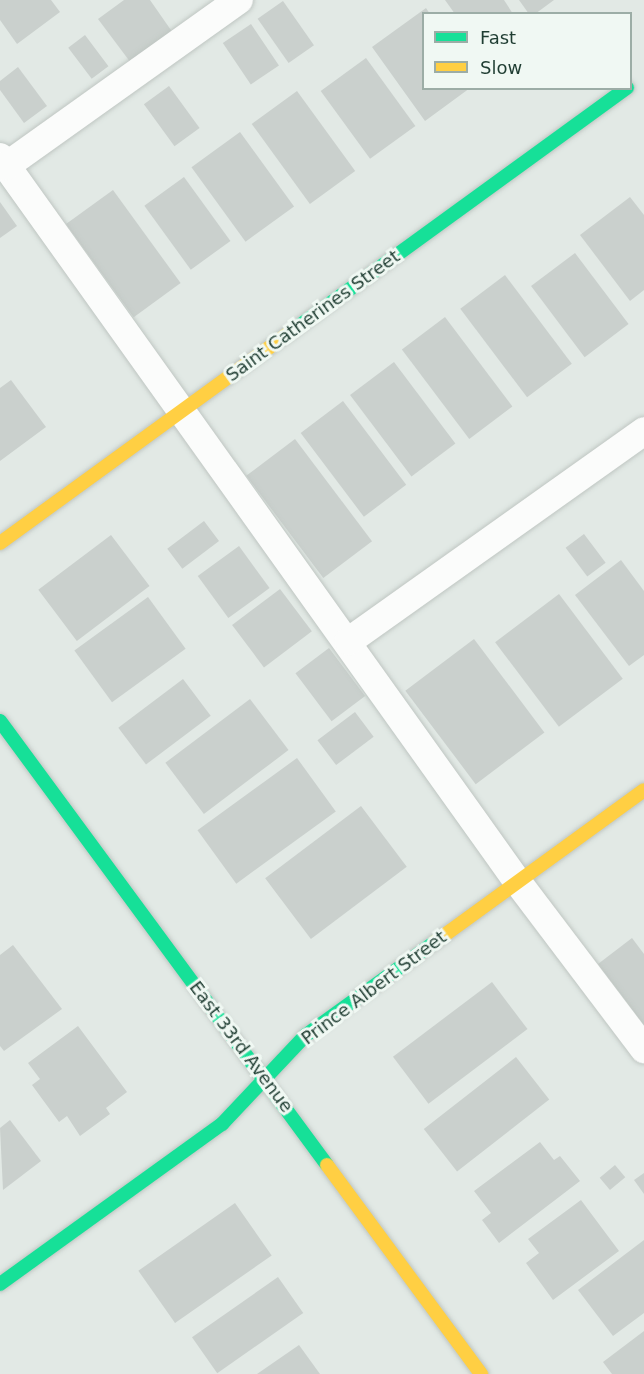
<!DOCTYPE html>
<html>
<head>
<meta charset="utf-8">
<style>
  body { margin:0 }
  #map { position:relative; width:644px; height:1374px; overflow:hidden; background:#e2e9e5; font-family:"DejaVu Sans",sans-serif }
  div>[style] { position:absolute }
  .building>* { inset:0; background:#cad0cd; transform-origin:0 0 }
  .roads { filter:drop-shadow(0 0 2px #bfc6c2) drop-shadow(0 0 2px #bfc6c2) }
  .lane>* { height:28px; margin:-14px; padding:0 14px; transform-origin:14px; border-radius:14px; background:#fbfcfb }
  .fast>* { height:14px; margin:-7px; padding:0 7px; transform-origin:7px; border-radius:7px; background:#16e098 }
  .slow>* { height:14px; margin:-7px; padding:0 7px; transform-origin:7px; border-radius:7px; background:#ffcf43 }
  span { translate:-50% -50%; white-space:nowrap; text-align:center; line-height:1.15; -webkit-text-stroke:6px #f0f8f3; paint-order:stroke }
  .street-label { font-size:18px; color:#1f3d32 }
  .legend { position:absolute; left:422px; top:12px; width:210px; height:78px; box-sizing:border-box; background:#f0f8f3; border:2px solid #9cada6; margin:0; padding:8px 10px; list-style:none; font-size:18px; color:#1f3d32 }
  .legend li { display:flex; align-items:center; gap:12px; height:30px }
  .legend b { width:30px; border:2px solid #9cada6 }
</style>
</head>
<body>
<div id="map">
  <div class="building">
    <div style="clip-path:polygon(0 0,51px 0,60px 12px,17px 44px,0 20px)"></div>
    <div style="clip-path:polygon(124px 0,150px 0,173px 33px,131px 63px,98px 19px)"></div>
    <div style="clip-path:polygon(445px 0,504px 0,513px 14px,455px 14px)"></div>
    <div style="clip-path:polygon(519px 0,554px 0,535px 14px,529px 14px)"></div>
    <div style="left:283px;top:1px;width:54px;height:31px;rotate:55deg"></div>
    <div style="clip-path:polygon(426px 8px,430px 14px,424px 14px,424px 88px,470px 88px,425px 121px,372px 47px)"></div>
    <div style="left:251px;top:24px;width:50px;height:34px;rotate:56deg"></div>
    <div style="left:85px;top:35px;width:39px;height:21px;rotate:53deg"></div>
    <div style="left:366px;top:58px;width:84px;height:56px;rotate:54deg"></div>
    <div style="clip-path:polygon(18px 67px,47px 106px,24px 123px,0 90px,0 81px)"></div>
    <div style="left:169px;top:86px;width:52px;height:31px;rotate:54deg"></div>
    <div style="left:297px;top:91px;width:99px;height:56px;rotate:54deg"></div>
    <div style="left:240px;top:132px;width:92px;height:60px;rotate:54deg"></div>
    <div style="left:184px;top:177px;width:79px;height:49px;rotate:54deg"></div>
    <div style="left:113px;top:190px;width:115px;height:58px;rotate:54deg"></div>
    <div style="clip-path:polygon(630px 197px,644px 215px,644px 290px,630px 301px,580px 235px)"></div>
    <div style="clip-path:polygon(0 202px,17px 226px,0 238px)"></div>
    <div style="left:575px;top:253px;width:89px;height:55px;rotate:53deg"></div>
    <div style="left:505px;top:275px;width:111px;height:56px;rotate:53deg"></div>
    <div style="left:445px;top:317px;width:112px;height:54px;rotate:53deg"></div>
    <div style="left:394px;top:362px;width:102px;height:55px;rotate:53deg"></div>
    <div style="clip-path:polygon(11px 380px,46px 427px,0 461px,0 388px)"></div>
    <div style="left:343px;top:401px;width:105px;height:53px;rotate:53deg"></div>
    <div style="left:295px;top:439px;width:128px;height:61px;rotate:53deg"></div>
    <div style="left:204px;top:521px;width:25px;height:46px;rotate:53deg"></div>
    <div style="left:584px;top:534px;width:36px;height:23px;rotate:53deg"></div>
    <div style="left:111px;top:535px;width:64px;height:91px;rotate:53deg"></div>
    <div style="left:239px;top:546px;width:52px;height:51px;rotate:54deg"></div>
    <div style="clip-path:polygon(621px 560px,644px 591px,644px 655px,629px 666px,575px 595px)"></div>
    <div style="left:280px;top:589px;width:53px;height:60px;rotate:53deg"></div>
    <div style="left:559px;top:594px;width:106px;height:80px;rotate:53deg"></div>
    <div style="left:148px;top:597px;width:64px;height:91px;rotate:54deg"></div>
    <div style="left:474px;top:639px;width:117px;height:86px;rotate:53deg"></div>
    <div style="left:329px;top:648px;width:60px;height:42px;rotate:53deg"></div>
    <div style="left:183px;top:679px;width:46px;height:81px;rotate:53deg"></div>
    <div style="left:250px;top:699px;width:64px;height:106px;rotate:53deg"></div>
    <div style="left:355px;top:712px;width:31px;height:47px;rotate:53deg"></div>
    <div style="left:297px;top:758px;width:66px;height:123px;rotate:54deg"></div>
    <div style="left:361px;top:806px;width:76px;height:120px;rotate:53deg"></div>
    <div style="clip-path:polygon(632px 938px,644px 954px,644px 1025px,598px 964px)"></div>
    <div style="clip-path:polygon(13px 945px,62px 1009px,4px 1051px,0 1046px,0 955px)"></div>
    <div style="left:492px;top:982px;width:59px;height:124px;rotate:53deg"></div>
    <div style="clip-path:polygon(78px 1026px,127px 1092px,106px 1108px,110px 1114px,80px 1136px,67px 1116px,59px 1122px,32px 1085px,40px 1079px,28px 1063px)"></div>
    <div style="left:516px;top:1057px;width:54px;height:117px;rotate:52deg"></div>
    <div style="clip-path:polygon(10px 1120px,41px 1161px,3px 1190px,0 1128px)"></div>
    <div style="clip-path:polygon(540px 1142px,554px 1160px,560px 1156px,580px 1181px,499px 1243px,482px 1220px,491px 1213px,474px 1191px)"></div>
    <div style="left:615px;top:1165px;width:16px;height:20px;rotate:50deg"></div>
    <div style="clip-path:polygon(644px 1173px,644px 1194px,634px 1180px)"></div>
    <div style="clip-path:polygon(581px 1200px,619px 1251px,553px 1300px,526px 1263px,539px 1253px,528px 1239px)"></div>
    <div style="left:235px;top:1203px;width:64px;height:118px;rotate:55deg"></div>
    <div style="clip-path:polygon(644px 1240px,644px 1313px,613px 1336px,578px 1290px)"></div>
    <div style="left:278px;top:1277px;width:44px;height:105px;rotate:55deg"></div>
    <div style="clip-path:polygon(644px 1331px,644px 1374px,612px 1374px,603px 1362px)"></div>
    <div style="clip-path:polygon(299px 1345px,320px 1374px,257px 1374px)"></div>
  </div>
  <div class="roads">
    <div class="lane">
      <div style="left:0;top:157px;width:890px;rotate:54.47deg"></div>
      <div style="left:517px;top:881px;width:211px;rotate:52.9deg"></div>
      <div style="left:6px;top:166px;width:286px;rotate:-35.5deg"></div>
      <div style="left:349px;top:641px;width:362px;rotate:-35.4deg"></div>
    </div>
    <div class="fast">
      <div style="left:288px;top:334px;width:419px;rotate:-36deg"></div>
      <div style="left:0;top:721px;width:551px;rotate:53.63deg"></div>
      <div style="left:0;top:1284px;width:274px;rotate:-35.8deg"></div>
      <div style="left:222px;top:1124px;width:122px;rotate:-46.7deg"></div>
      <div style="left:306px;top:1035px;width:159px;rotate:-35.8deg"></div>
    </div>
    <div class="slow">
      <div style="left:0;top:543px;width:356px;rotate:-36deg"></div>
      <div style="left:435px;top:942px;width:258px;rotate:-36deg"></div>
      <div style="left:327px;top:1165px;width:260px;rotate:53.6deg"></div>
    </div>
  </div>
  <div class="street-label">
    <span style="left:313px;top:316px;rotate:-36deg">Saint Catherines Street</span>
    <span style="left:374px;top:988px;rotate:-37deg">Prince Albert Street</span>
    <span style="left:241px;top:1047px;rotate:53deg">East 33rd Avenue</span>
  </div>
  <ul class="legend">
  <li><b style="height:8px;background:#16e098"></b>Fast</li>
  <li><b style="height:8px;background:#ffcf43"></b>Slow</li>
  </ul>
</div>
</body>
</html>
